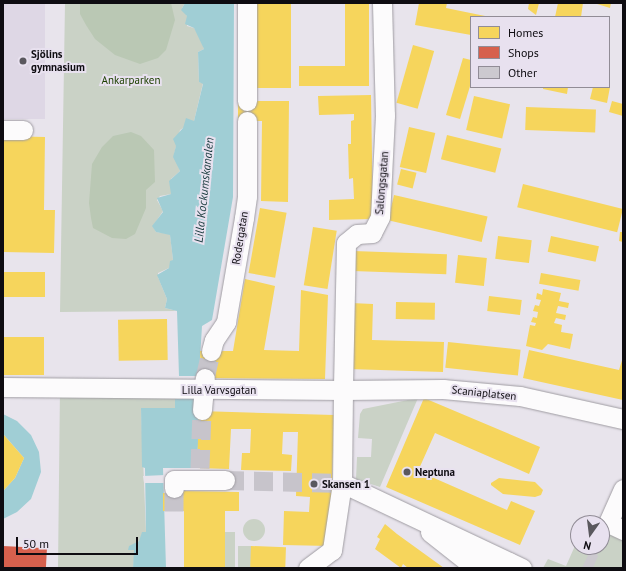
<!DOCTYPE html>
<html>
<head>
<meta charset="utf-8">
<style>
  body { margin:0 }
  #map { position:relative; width:626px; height:571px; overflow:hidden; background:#e8e4ec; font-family:"PT Sans",sans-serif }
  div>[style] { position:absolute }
  .built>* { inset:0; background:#ded7e5; transform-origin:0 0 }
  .green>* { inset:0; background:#cad2c6; transform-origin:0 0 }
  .round { border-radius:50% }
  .forest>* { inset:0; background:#bac8b4 }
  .water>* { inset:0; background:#a0ced5 }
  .pier>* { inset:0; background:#e8e4ec }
  .homes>* { inset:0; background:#f6d55c; transform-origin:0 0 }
  .shops>* { inset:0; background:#d6604d; transform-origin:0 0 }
  .building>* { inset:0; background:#ccc9cf }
  .minor-tunnel>* { height:19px; margin-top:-9.5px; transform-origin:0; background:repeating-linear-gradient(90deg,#c7c4cb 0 19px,transparent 0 29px) }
  .roads { filter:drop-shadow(0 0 1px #9f9ca2) drop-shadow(0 0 1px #9f9ca2) }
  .minor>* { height:19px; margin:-9.5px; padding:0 9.5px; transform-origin:9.5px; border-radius:9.5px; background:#fcfbfc }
  .dots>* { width:11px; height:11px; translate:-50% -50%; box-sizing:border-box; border:2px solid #e8e1ef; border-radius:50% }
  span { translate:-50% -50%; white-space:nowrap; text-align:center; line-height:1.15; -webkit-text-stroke:4px #e8e1ef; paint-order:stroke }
  .poi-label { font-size:11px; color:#0e0c11; font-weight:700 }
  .left { translate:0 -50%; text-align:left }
  .park-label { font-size:11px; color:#1d4000 }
  .street-label { font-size:11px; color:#0e0c11 }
  .water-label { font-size:12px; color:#193b3e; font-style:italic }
  .frame { position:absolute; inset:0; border:4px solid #0e0c11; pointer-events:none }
  .legend { position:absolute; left:470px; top:16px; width:140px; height:72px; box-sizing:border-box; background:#e8e1ef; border:1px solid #918c96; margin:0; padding:5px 7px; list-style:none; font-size:12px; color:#0e0c11 }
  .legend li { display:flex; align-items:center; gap:8px; height:20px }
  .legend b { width:20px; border:1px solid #918c96 }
  .north { position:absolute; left:570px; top:515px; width:40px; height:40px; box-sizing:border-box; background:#e8e1ef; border:1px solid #918c96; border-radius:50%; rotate:194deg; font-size:11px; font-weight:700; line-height:16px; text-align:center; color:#0e0c11 }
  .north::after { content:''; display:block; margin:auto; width:14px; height:18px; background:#5a585e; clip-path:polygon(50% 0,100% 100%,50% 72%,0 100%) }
  .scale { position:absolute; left:16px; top:537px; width:122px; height:18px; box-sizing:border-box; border:2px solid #0e0c11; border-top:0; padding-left:5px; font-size:12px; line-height:14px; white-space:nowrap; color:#0e0c11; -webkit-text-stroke:3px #e8e1ef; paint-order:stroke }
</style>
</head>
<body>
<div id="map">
  <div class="built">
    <div style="left:3px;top:3px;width:42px;height:116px"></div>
  </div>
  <div class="green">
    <div style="clip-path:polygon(65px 3px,185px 3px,182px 8px,187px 16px,187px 26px,194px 28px,202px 40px,204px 49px,198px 52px,199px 82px,203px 83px,194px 121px,180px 130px,174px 155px,180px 171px,171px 179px,171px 194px,160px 196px,157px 200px,163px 211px,153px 226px,156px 232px,170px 234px,173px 260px,169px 268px,158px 273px,158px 277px,167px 299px,165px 308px,177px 311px,60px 312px)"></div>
    <div style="clip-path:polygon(60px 387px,178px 391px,175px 408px,141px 408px,146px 532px,141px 540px,136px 542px,133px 568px,58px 568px)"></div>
    <div style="clip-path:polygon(418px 398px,380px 487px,356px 479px,357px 457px,371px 457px,372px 439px,358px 438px,360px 414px,363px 409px)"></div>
    <div style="clip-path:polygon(619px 511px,623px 513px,623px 568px,543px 568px,548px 559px,566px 566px,578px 539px,578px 547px,602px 547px,602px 538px,607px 539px)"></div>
    <div class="round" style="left:243px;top:519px;width:22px;height:22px"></div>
    <div style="left:225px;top:532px;width:10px;height:36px"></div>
    <div style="left:238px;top:546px;width:13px;height:22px"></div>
  </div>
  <div class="forest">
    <div style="clip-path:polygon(80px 3px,171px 3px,175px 20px,166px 50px,158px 58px,140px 64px,115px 55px,95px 39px,86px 25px,80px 14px)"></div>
    <div style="clip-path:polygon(131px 132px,141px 136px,154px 150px,155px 182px,146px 190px,146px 208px,135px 234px,126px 239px,112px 238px,93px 228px,91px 218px,89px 203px,92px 164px,102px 147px,113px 136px)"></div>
  </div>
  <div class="water">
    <div style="clip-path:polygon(185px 3px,234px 3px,233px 197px,212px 320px,202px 326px,199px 376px,179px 376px,177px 311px,165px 308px,167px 299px,157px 275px,169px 268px,170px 261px,173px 260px,170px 235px,156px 232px,152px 226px,163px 212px,157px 198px,171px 194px,169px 181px,180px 171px,173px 157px,176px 146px,173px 139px,183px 128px,186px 118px,194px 121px,203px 84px,199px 82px,198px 52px,204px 49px,194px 28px,185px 24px,187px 16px,181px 10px)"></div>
    <div style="clip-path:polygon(200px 398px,197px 468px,163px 468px,166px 568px,133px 568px,134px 550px,128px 550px,129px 546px,139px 541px,142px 532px,146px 532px,145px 468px,142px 467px,141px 408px,175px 408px,175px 399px)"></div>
    <div style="clip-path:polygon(3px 414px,17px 421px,31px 435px,39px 452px,41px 472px,31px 499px,17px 512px,3px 519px,3px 491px,15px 478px,24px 458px,3px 434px)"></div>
  </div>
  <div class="pier">
    <div style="clip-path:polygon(165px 475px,166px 483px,144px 483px,143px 476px)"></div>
  </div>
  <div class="homes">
    <div style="left:256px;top:3px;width:35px;height:85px"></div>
    <div style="clip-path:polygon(345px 3px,369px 3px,369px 86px,299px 86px,299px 66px,345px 66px)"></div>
    <div style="clip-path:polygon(419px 3px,447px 3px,446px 8px,490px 17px,471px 17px,471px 35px,415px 25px)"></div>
    <div style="clip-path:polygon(529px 3px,539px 3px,536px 15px,528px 9px)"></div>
    <div style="clip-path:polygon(558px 3px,583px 3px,581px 17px,555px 17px)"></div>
    <div style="clip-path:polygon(594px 3px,611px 3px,610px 8px)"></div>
    <div style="left:413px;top:45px;width:22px;height:60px;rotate:16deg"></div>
    <div style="clip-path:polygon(463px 58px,471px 60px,471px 83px,460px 119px,446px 115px)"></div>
    <div style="clip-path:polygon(543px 87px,568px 87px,567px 94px,543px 89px)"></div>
    <div style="clip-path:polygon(593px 87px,610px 87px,607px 103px,590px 99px)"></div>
    <div style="clip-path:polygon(371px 95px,373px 219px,329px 220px,329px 200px,354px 199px,353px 178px,349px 179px,348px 144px,351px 144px,351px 121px,354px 120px,354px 114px,319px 115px,318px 96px)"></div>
    <div style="left:474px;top:96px;width:37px;height:35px;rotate:13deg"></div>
    <div style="clip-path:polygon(238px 101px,289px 101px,288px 202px,261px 201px,262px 121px,238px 121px)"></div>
    <div style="clip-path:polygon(612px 101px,623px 104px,623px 116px,609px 112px)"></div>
    <div style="left:526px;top:107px;width:70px;height:23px;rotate:2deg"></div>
    <div style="left:409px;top:127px;width:27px;height:41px;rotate:13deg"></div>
    <div style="left:447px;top:135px;width:56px;height:25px;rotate:14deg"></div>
    <div style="clip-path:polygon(3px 136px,45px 137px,44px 210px,55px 210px,54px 253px,3px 252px)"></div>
    <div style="left:401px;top:169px;width:16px;height:16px;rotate:14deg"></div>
    <div style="left:523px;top:184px;width:103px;height:24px;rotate:14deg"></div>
    <div style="left:394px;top:195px;width:96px;height:26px;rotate:13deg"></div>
    <div style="left:260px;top:208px;width:27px;height:66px;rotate:10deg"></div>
    <div style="left:313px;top:227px;width:24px;height:59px;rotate:9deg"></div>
    <div style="clip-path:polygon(620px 232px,623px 232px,623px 242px,619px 241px)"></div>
    <div style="left:498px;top:236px;width:34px;height:23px;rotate:7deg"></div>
    <div style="left:551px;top:236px;width:49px;height:16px;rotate:12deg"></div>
    <div style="left:353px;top:251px;width:94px;height:20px;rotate:2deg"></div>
    <div style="left:458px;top:255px;width:29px;height:28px;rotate:6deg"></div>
    <div style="left:3px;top:272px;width:42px;height:25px"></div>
    <div style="left:541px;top:273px;width:40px;height:11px;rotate:10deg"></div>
    <div style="clip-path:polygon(245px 279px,275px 286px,264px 350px,299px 351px,301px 290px,328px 295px,325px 379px,201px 378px,200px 351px,233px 351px)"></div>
    <div style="clip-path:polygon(543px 289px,561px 293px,559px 301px,569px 303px,568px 308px,558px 306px,556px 313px,566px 315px,565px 320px,556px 318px,554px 323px,562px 325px,561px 332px,573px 334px,570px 349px,548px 344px,542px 350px,526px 346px,530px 325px,535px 326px,536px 323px,531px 322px,533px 317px,537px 318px,538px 312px,533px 311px,535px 305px,539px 306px,541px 300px,536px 299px,537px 293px,542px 295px)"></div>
    <div style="left:489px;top:296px;width:33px;height:15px;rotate:7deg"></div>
    <div style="left:396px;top:302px;width:39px;height:17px;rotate:1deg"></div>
    <div style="clip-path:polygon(351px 303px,373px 304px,372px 340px,444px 342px,443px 372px,348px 369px)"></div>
    <div style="left:167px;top:319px;width:41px;height:49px;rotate:89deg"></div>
    <div style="left:3px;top:337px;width:41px;height:38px"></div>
    <div style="left:448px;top:342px;width:73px;height:26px;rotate:6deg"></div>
    <div style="clip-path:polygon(529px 350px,619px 370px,623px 357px,623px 400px,523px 378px)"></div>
    <div style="clip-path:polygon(424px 398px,540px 447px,529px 474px,435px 433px,418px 471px,507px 510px,511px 501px,535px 511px,520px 545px,386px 487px)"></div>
    <div style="clip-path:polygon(199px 411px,334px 415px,330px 546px,283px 545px,284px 511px,309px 512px,310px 497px,296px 496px,298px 432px,283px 432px,282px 454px,292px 455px,291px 471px,241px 470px,242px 453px,250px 453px,251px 429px,231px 429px,229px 469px,197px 468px)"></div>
    <div style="clip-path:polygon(3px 434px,24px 458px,15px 478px,3px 491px)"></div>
    <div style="clip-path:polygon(499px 478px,535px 482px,543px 490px,541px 495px,535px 497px,503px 494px,491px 485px,491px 483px)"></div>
    <div style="clip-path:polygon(183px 491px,239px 492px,239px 511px,225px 511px,225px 568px,184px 568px,184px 511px,163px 511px,163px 493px,183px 494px)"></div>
    <div style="clip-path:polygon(385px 524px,397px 534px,444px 568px,408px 568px,403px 564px,401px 568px,375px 549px,380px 539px,377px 537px)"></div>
    <div style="left:251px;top:546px;width:35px;height:22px;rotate:2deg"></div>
  </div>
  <div class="shops">
    <div style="left:3px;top:546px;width:44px;height:22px;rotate:3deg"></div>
  </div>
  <div class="building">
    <div style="clip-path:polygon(595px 552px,598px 556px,593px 568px,582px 568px,589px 553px)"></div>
  </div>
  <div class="minor-tunnel">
    <div style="left:205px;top:378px;width:28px;rotate:-77deg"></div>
    <div style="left:200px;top:468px;width:58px;rotate:-88deg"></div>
    <div style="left:225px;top:480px;width:117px;rotate:1.5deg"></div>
    <div style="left:174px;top:511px;width:23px;rotate:-90deg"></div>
  </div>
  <div class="roads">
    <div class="minor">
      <div style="left:382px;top:3px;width:112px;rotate:88.5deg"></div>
      <div style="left:385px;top:115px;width:102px;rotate:92.8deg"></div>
      <div style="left:380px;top:217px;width:18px;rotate:117deg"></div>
      <div style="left:372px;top:233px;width:15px;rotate:176deg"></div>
      <div style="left:357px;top:234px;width:14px;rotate:141deg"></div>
      <div style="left:346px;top:243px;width:147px;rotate:91.2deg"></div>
      <div style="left:343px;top:390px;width:100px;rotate:-0.6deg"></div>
      <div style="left:443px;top:389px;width:77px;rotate:5.2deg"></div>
      <div style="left:520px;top:396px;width:106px;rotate:12.6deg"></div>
      <div style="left:247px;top:101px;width:98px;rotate:-90deg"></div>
      <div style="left:3px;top:130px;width:20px"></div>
      <div style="left:211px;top:351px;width:11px;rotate:-75deg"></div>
      <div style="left:214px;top:340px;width:22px;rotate:-56deg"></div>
      <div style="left:226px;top:322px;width:106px;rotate:-80.2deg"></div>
      <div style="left:244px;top:218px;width:22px;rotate:-82deg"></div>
      <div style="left:247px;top:196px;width:75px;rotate:-90deg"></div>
      <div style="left:3px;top:387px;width:340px;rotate:0.5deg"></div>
      <div style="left:343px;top:390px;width:93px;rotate:90.6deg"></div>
      <div style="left:342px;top:483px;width:68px;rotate:98.5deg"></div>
      <div style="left:332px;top:550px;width:30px;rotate:143deg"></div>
      <div style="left:202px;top:410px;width:32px;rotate:-85deg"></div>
      <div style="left:342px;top:483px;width:199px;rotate:25.3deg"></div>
      <div style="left:174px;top:488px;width:8px;rotate:-90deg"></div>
      <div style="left:174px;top:480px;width:51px"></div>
      <div style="left:623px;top:489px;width:37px;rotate:114deg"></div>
      <div style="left:608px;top:523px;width:17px;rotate:25deg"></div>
      <div style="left:430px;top:532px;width:48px;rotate:38.3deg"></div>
      <div style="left:468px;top:562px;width:41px"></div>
    </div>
  </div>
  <div class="dots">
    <div style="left:23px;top:61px;background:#5a585e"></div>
    <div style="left:407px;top:472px;background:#5a585e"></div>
    <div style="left:314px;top:484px;background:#5a585e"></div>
  </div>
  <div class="poi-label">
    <span class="left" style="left:31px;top:61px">Sjölins<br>gymnasium</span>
    <span class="left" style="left:415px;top:472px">Neptuna</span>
    <span class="left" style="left:322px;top:484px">Skansen 1</span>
  </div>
  <div class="park-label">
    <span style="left:131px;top:80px">Ankarparken</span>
  </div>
  <div class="street-label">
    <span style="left:382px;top:183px;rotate:-85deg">Salongsgatan</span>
    <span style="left:240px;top:238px;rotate:-81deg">Rodergatan</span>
    <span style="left:219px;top:390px">Lilla Varvsgatan</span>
    <span style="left:484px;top:393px;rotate:6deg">Scaniaplatsen</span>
  </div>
  <div class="water-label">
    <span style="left:204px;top:190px;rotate:-84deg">Lilla Kockumskanalen</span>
  </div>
  <div class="frame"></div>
  <ul class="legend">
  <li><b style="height:11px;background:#f6d55c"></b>Homes</li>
  <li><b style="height:11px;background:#d6604d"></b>Shops</li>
  <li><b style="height:11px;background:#ccc9cf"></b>Other</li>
  </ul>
  <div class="north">N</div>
  <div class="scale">50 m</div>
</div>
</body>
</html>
